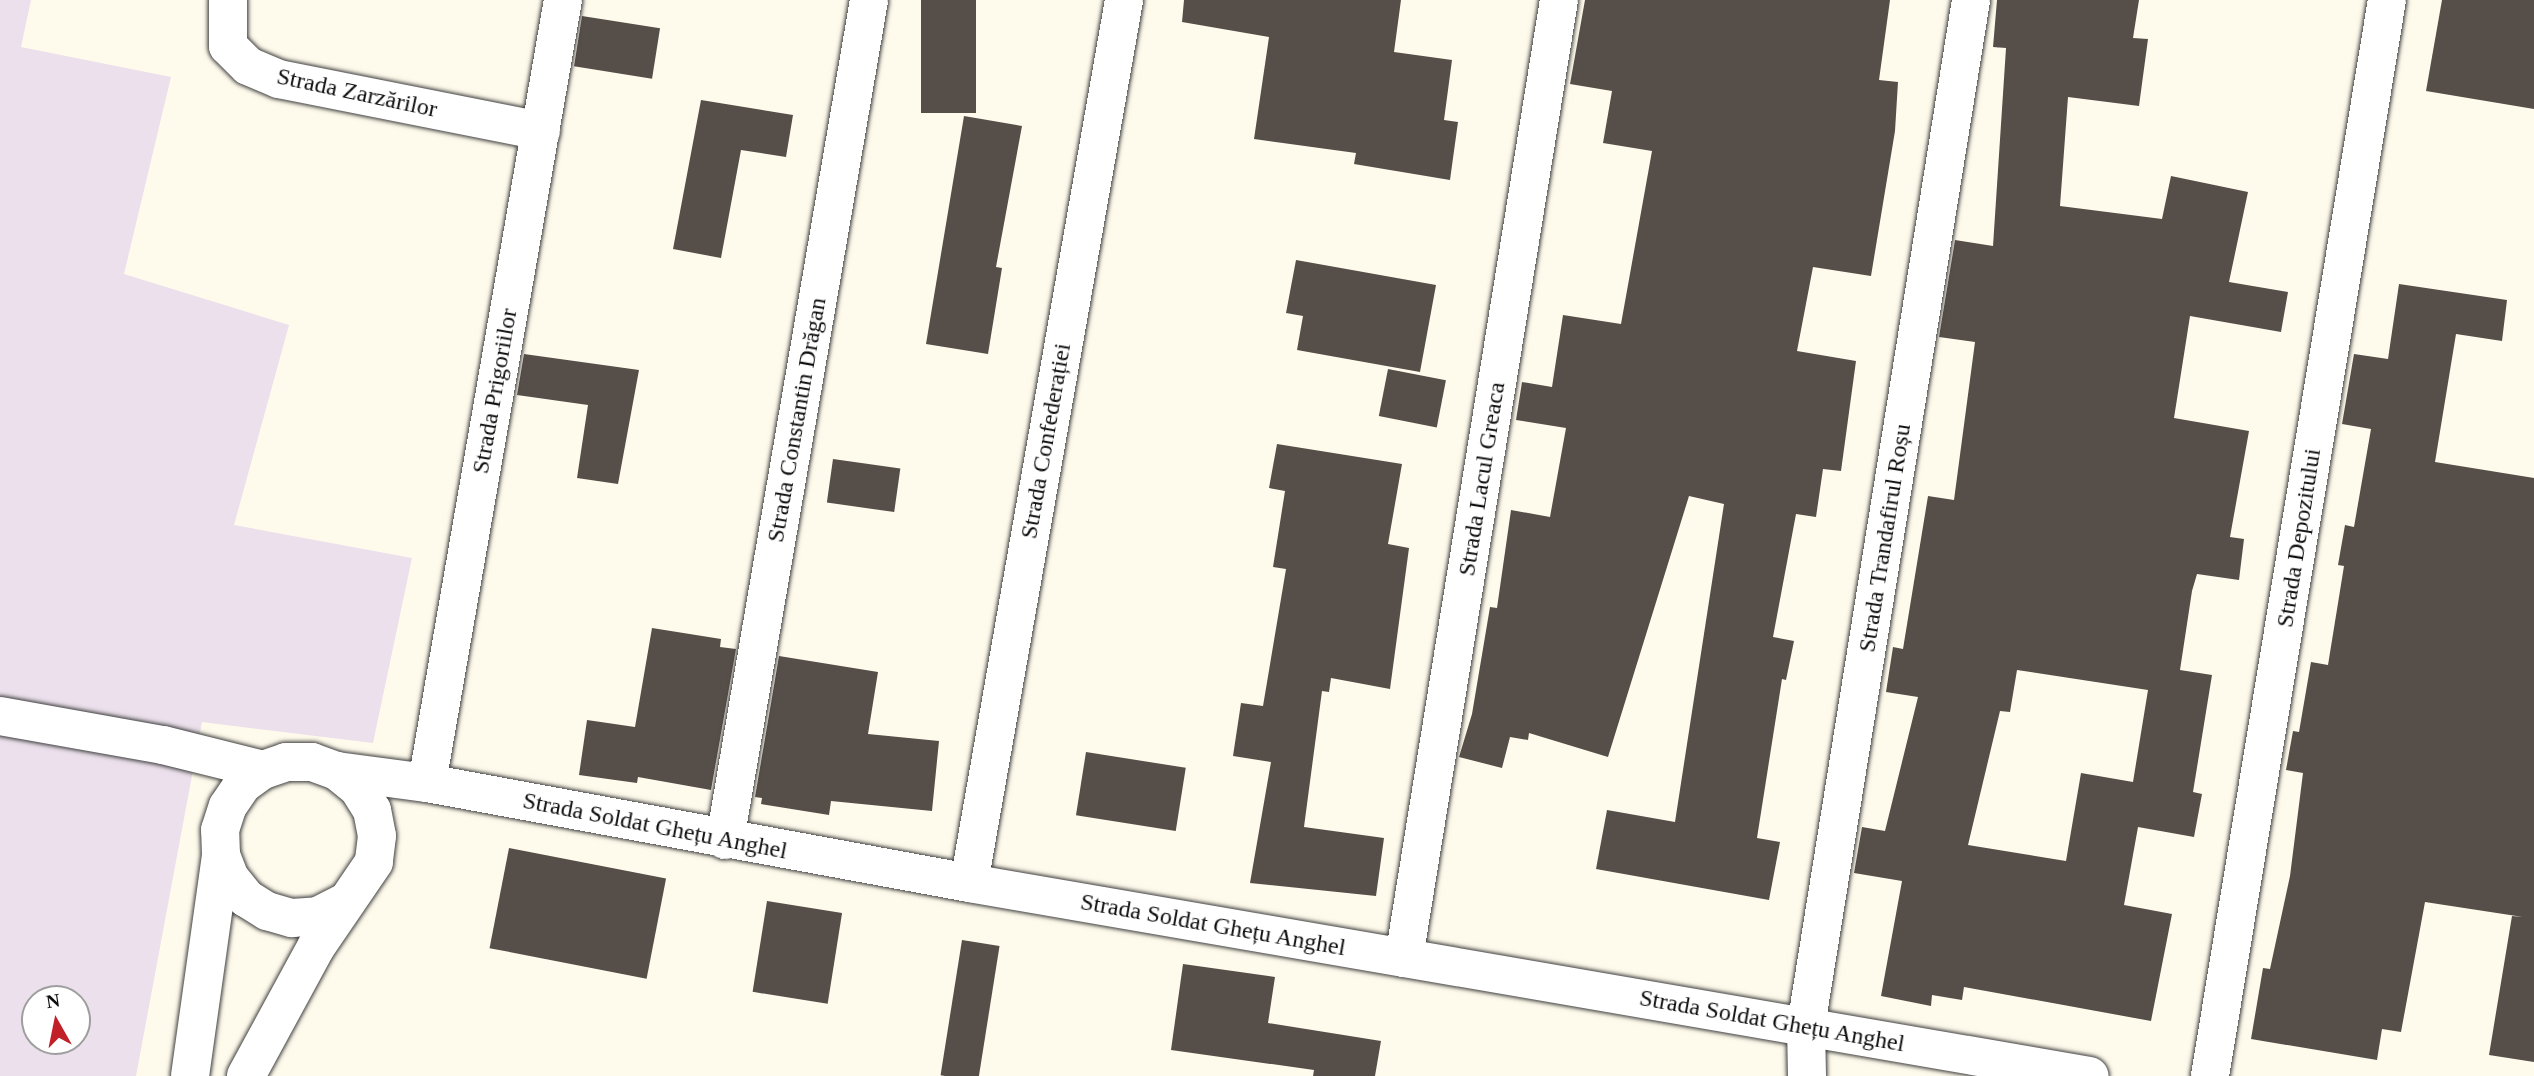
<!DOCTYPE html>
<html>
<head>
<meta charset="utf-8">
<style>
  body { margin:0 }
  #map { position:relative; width:2534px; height:1076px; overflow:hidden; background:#fffbec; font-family:Georgia,serif }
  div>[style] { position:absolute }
  .industrial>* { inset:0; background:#ebe0ec }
  .building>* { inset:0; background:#564e49; transform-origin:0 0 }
  .roads { filter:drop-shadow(0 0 2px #404040) drop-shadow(0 0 2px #404040) }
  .street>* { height:38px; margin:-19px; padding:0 19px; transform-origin:19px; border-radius:19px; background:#fff }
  span { translate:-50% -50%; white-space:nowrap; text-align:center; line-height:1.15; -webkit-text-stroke:7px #fff; paint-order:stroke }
  .street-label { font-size:24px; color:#0d0d0d }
  .north { position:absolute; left:21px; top:985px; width:70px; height:70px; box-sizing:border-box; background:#fff; border:2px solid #9e9e9e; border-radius:50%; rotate:351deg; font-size:19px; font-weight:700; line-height:28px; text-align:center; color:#0d0d0d }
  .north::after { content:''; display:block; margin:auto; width:24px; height:32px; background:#c12029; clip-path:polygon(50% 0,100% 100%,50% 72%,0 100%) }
</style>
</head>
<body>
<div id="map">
  <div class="industrial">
    <div style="clip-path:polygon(evenodd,0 0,31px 0,21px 47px,171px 77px,124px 274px,289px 325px,234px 525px,412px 558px,373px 743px,202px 722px,136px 1076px,0 1076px,0 0,35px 999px,77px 999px,77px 1041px,35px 1041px,35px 999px)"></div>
  </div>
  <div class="building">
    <div style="left:921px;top:0;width:55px;height:113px"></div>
    <div style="clip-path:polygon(1184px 0,1401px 0,1394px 52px,1452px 60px,1444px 120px,1458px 122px,1450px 180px,1354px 164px,1356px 153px,1254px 139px,1269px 37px,1182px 22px)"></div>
    <div style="clip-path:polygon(1585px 0,1890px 0,1879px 80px,1898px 82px,1895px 131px,1871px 276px,1813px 267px,1797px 351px,1856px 361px,1841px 471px,1823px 469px,1816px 517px,1796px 514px,1773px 637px,1794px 641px,1786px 680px,1782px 679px,1757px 838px,1780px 842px,1769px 900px,1596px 869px,1607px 810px,1675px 822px,1724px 504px,1689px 496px,1608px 757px,1529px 733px,1528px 740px,1510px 737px,1502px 768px,1459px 757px,1472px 714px,1490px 607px,1497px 608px,1511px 510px,1550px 517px,1566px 428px,1516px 420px,1522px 382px,1552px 387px,1563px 315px,1621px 324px,1652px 151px,1603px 143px,1612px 91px,1570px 84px)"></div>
    <div style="clip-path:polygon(evenodd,1997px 0,2139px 0,2133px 38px,2148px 39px,2139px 106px,2068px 97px,2060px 206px,2162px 219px,2171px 176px,2248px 192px,2229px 282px,2288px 292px,2281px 332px,2190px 316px,2174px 418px,2249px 431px,2230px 537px,2244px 539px,2239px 580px,2197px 574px,2192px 591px,2180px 670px,2212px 675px,2193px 792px,2202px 794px,2194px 837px,2138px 827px,2124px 905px,2172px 914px,2151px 1021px,1964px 987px,1962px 1000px,1932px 995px,1931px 1006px,1881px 996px,1902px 881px,1854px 873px,1862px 827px,1885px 831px,1918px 697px,1886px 692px,1893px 647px,1903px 649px,1928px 496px,1954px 500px,1975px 342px,1939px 337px,1955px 240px,1993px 246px,2006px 48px,1993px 47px,1997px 0,2017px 670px,2148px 690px,2133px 782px,2081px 773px,2066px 861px,1968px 845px,2000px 711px,2010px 712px,2017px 670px)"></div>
    <div style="clip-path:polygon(2442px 0,2534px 0,2534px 109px,2426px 91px)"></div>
    <div style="left:582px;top:16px;width:79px;height:51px;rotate:9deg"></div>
    <div style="clip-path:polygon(701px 100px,793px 115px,786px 157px,741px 150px,721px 258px,673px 249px)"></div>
    <div style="clip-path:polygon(964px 116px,1022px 126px,996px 267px,1002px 268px,988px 354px,926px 344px)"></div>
    <div style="clip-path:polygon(1296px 260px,1436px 285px,1420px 372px,1297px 350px,1303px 316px,1286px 313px)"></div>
    <div style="clip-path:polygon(2399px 284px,2507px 300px,2502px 341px,2456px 334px,2435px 462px,2534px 478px,2534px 1062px,2489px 1055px,2512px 916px,2523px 917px,2425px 902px,2401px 1032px,2382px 1029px,2377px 1060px,2251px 1039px,2263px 968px,2270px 969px,2290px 876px,2303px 773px,2286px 770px,2293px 731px,2299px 732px,2311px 662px,2328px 665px,2344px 566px,2338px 565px,2345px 525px,2354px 527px,2371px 429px,2342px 424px,2354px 354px,2388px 359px)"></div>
    <div style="clip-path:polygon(524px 354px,639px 370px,618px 484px,577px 478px,588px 405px,517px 395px)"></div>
    <div style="left:1388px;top:369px;width:59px;height:48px;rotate:11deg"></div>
    <div style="clip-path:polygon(1277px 444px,1402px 464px,1388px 544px,1409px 548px,1390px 689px,1331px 678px,1329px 692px,1322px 691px,1304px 827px,1384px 838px,1376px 896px,1250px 883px,1271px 762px,1233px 756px,1241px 703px,1263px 706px,1286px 569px,1273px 567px,1285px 491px,1269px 488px)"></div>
    <div style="left:833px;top:459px;width:68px;height:44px;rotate:8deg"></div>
    <div style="clip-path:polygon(652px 628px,721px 639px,720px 647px,736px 649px,711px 790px,638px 777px,637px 783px,579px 775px,587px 720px,635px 727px)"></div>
    <div style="clip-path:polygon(779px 656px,878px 672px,868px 734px,939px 741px,932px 811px,831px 801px,829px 815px,761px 804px,762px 798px,755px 797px)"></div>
    <div style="left:1086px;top:752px;width:101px;height:64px;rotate:9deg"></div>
    <div style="left:509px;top:848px;width:160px;height:102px;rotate:11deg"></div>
    <div style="left:767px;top:901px;width:76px;height:92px;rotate:9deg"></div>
    <div style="left:962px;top:940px;width:38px;height:137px;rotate:9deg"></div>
    <div style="clip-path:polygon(1183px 964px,1275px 977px,1268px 1023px,1381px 1041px,1375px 1076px,1313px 1076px,1314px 1070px,1171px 1050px)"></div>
  </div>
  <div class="roads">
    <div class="street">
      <div style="left:228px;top:0;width:46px;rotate:90deg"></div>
      <div style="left:228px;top:46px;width:28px;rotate:45deg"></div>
      <div style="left:248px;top:66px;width:34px;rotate:23deg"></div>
      <div style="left:279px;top:79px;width:267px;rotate:11.2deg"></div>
      <div style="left:0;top:716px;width:166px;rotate:10.1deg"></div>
      <div style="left:163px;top:745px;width:103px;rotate:14deg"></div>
      <div style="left:337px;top:771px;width:91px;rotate:7.6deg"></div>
      <div style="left:427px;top:783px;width:551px;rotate:10.45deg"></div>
      <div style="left:969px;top:883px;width:1137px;rotate:9.77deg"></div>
      <div style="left:427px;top:783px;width:795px;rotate:-80.15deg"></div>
      <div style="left:725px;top:840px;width:852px;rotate:-80.27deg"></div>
      <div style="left:221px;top:855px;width:25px;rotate:69deg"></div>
      <div style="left:230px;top:878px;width:26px;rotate:51deg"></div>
      <div style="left:246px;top:898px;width:25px;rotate:32deg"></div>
      <div style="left:267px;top:911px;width:26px;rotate:16deg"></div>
      <div style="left:292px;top:918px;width:26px;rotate:-4deg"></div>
      <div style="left:318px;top:916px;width:27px;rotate:-27deg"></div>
      <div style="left:969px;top:883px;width:897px;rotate:-80.04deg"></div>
      <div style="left:1404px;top:958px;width:970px;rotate:-80.81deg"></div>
      <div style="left:190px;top:1076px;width:223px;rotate:-82deg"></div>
      <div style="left:221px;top:855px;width:25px;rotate:-92deg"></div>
      <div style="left:220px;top:830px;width:25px;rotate:-72deg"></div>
      <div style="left:228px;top:806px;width:25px;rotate:-56deg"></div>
      <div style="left:242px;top:785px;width:26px;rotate:-36deg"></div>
      <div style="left:263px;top:770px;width:24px;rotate:-19deg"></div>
      <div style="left:286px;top:762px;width:26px"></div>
      <div style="left:312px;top:762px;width:27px;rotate:20deg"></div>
      <div style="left:337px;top:771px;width:27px;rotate:39deg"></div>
      <div style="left:358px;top:788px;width:26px;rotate:58deg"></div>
      <div style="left:372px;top:810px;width:26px;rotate:79deg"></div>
      <div style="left:377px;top:836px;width:26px;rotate:97deg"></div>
      <div style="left:374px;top:862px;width:103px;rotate:124.3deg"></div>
      <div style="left:316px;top:947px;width:147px;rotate:118.5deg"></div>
      <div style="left:1807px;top:1076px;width:50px;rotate:-91.1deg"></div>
      <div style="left:1806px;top:1026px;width:1039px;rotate:-80.86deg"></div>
      <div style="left:2210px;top:1076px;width:1090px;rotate:-80.66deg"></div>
    </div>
  </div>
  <div class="street-label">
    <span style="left:357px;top:93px;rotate:12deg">Strada Zarzărilor</span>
    <span style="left:495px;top:391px;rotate:-80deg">Strada Prigoriilor</span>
    <span style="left:797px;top:420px;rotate:-80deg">Strada Constantin Drăgan</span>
    <span style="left:1046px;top:441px;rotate:-80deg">Strada Confederației</span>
    <span style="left:1482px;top:479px;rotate:-81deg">Strada Lacul Greaca</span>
    <span style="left:1885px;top:538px;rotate:-81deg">Strada Trandafirul Roșu</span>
    <span style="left:2299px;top:538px;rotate:-81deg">Strada Depozitului</span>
    <span style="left:655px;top:826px;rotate:11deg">Strada Soldat Ghețu Anghel</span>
    <span style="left:1213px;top:925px;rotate:10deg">Strada Soldat Ghețu Anghel</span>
    <span style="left:1772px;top:1021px;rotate:10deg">Strada Soldat Ghețu Anghel</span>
  </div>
  <div class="north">N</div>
</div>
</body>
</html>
